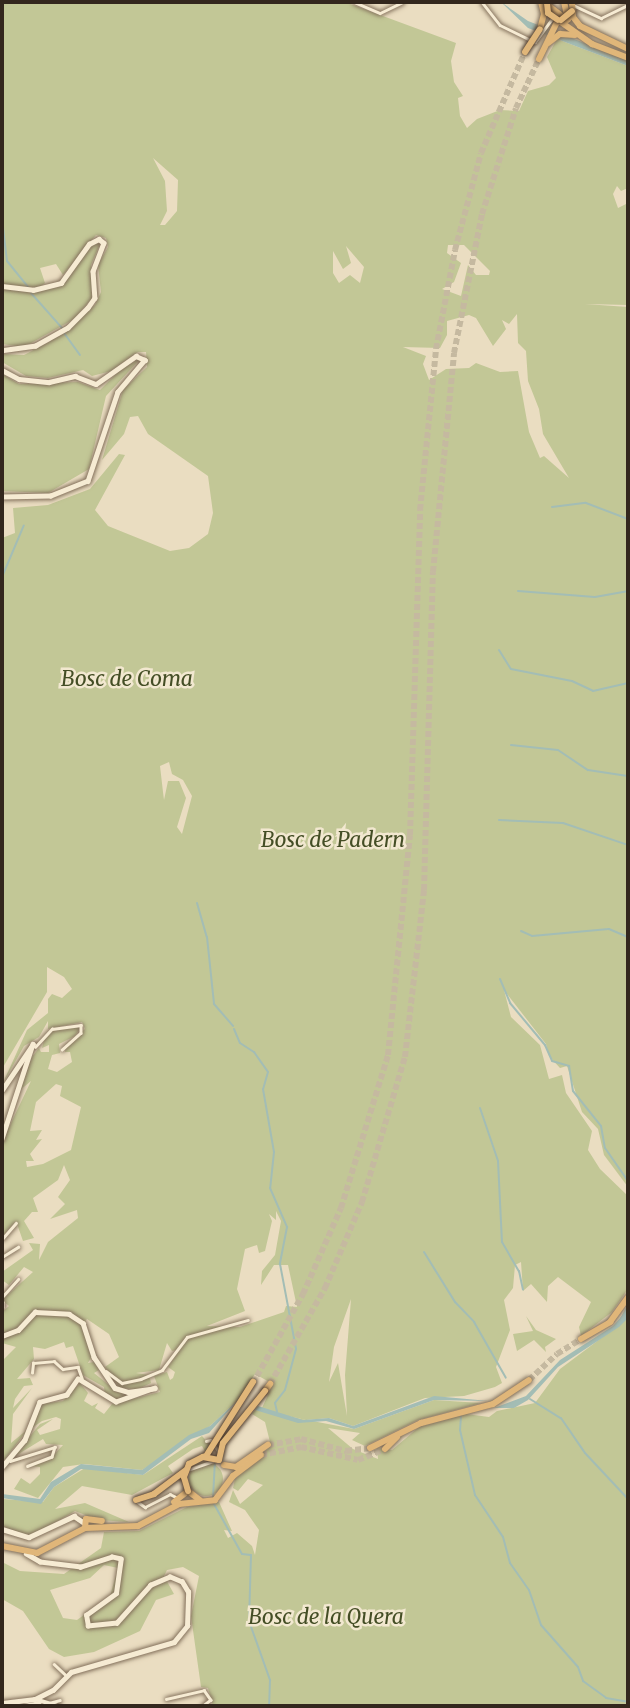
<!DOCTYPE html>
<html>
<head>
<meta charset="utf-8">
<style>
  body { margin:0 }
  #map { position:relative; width:630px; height:1708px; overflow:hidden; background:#eaddc1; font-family:Merriweather,serif }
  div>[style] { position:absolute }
  .green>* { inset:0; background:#c2c796 }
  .round { border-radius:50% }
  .water>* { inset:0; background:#a3bdb5 }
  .stream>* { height:2px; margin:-1px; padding:0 1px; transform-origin:1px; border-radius:1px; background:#a3bdb5 }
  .trunk-tunnel>* { height:6px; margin-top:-3px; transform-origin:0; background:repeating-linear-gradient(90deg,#c5b9a0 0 6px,transparent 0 9px) }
  .roads { filter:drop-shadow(0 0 2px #826f5a) drop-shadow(0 0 2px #826f5a) }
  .minor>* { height:2.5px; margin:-1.25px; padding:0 1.25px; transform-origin:1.25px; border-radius:1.25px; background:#f6ebd3 }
  .tertiary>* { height:3.5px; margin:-1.75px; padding:0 1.75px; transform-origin:1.75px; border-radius:1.75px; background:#f6ebd3 }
  .secondary>* { height:4.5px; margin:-2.25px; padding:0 2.25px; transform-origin:2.25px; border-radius:2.25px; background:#f6ebd3 }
  .trunk>* { height:6px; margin:-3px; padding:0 3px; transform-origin:3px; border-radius:3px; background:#e0b679 }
  .bridges { filter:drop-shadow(0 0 2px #503d2e) drop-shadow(0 0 2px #503d2e) }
  .trunk-bridge>* { height:6px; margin:-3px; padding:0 3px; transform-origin:3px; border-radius:3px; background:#e0b679 }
  span { translate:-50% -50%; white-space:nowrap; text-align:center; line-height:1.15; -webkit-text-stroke:5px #f2e8d0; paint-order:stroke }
  .park-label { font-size:21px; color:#444e25; font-style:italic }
  .frame { position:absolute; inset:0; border:4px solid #33271d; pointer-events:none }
</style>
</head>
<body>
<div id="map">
  <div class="green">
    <div style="clip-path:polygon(evenodd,2px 2px,345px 2px,456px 43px,451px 61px,454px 82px,463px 96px,458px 98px,460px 116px,467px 128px,477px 119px,500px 110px,519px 111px,528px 91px,549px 85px,556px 78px,547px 57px,557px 39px,628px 66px,628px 188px,621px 191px,617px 186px,613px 194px,618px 208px,628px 203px,628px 305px,585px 304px,628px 307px,628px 1187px,604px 1155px,598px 1129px,582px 1112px,567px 1066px,560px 1068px,549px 1056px,546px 1044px,504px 990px,511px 1017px,540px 1045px,549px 1079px,562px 1075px,566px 1093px,592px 1131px,588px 1150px,600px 1169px,628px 1196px,628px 1289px,612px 1312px,581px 1336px,579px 1327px,591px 1302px,558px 1277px,548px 1286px,547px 1302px,531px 1284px,523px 1291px,521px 1262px,515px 1265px,513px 1288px,504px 1300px,510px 1330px,496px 1367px,502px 1383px,495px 1387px,464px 1396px,425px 1398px,353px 1426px,329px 1418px,306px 1420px,261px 1410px,273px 1384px,255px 1374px,238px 1400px,210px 1426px,142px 1470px,84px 1464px,63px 1467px,38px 1498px,14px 1489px,21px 1478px,30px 1484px,40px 1474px,40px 1467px,32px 1466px,50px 1459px,63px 1445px,46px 1444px,43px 1439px,12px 1458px,40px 1424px,53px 1419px,37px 1430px,40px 1435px,60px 1429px,61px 1419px,56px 1417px,42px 1421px,32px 1428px,40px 1404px,63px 1401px,80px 1383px,88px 1393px,84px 1401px,92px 1406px,98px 1403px,95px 1408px,104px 1414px,112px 1404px,160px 1392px,154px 1376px,167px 1372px,170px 1380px,173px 1378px,175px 1372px,168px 1367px,180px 1349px,172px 1351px,167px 1343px,159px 1370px,136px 1373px,149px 1375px,151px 1383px,138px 1389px,120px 1388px,105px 1367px,119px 1357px,109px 1334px,87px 1319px,82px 1326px,92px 1356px,88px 1363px,94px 1362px,99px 1370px,94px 1373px,115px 1390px,136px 1393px,117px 1401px,105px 1396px,104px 1387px,83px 1375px,73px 1346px,66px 1348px,64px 1342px,45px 1349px,33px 1347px,34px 1359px,17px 1379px,30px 1378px,33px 1385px,24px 1386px,15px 1399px,13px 1408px,32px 1388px,13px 1414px,11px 1443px,28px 1429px,2px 1463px,2px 1361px,16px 1347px,2px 1343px,2px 1312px,9px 1306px,2px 1300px,33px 1272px,24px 1267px,9px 1285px,2px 1280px,2px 1272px,33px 1250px,29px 1243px,40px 1244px,39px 1260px,48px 1242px,78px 1218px,77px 1210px,50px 1219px,65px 1204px,58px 1197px,70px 1180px,64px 1165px,58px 1180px,33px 1198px,38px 1212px,32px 1212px,24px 1221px,34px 1238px,23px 1241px,16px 1221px,2px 1237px,2px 1142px,31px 1081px,19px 1091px,32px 1057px,39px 1048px,41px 1052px,49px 1052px,49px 1045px,42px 1048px,45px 1036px,53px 1030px,81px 1027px,75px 1036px,59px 1044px,60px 1053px,52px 1055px,48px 1069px,57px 1072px,72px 1062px,70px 1052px,65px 1052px,66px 1044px,85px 1029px,82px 1022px,48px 1029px,48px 1021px,39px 1037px,24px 1046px,2px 1085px,27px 1030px,48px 1013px,48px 999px,52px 994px,62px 998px,72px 989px,64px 977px,47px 967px,47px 992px,2px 1069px,2px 538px,15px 533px,13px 508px,48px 505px,90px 489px,119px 454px,125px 455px,95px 510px,108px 526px,170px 551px,189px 548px,208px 534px,213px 513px,208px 476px,148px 434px,138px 416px,130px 417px,124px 434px,102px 460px,123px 390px,147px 367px,146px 352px,138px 352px,111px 371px,92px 376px,83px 370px,48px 378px,26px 376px,2px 362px,2px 354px,24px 355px,49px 342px,95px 305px,101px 292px,98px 265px,108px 247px,106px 238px,96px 235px,63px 275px,56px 264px,40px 268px,45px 283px,36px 291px,58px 287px,94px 243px,100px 244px,91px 265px,92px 298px,74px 319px,24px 347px,2px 344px,2px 2px,153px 158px,178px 180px,177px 211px,165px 225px,160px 225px,167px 211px,165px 181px,153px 158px,2px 2px,448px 245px,464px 245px,490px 271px,489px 275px,476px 275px,468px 265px,461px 296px,442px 289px,454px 282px,461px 263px,447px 253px,448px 245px,2px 2px,346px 246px,364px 267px,360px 283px,350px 275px,339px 283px,333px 273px,333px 251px,343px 269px,351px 263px,346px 246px,2px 2px,517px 314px,518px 343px,526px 351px,528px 381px,539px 409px,543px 434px,569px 478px,544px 456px,540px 458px,529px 432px,518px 371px,500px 372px,476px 363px,469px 368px,446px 369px,429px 380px,423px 364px,426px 356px,403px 347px,440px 348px,447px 335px,447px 321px,469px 315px,476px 318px,493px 346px,506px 329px,502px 320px,509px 324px,517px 314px,2px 2px,169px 762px,172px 774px,183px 780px,192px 796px,182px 834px,177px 827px,186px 798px,179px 781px,168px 781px,164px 800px,163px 792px,160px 766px,169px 762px,2px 2px,56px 1084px,62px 1086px,60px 1096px,81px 1107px,71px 1150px,43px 1164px,27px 1167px,26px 1161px,34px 1161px,30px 1154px,42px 1139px,36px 1140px,42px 1130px,30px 1131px,36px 1102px,56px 1084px,2px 2px,276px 1211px,281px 1221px,275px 1255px,262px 1271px,261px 1285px,274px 1265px,288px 1265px,297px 1307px,286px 1306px,284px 1312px,240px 1327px,207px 1326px,245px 1311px,237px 1289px,245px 1249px,257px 1245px,259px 1253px,265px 1251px,272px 1221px,269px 1214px,276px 1220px,276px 1211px,2px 2px,351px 1299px,345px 1375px,347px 1416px,338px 1363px,329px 1382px,334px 1347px,351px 1299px)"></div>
    <div style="clip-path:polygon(141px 358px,106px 396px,89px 469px,48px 493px,2px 491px,2px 374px,19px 384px,78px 382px,100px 390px,121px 369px)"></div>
    <div style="clip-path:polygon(526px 1316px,536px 1330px,556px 1339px,545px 1347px,546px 1352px,534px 1340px,517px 1351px,513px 1334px,533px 1331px)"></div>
    <div style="clip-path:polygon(evenodd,628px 1318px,628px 1706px,213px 1706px,208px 1688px,201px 1687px,191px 1616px,199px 1576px,183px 1567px,167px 1570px,164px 1576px,174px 1594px,156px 1600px,140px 1631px,94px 1652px,64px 1657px,49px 1649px,23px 1611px,2px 1599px,2px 1562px,20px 1571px,64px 1574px,101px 1548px,104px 1532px,139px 1531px,187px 1507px,219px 1502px,232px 1531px,224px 1530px,228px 1538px,237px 1533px,252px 1546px,255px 1555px,259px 1530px,245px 1510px,229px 1502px,233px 1490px,240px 1504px,263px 1485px,248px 1479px,238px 1491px,233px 1488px,235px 1479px,271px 1446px,265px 1422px,252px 1414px,255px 1410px,354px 1429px,434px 1400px,481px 1403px,418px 1420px,365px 1446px,352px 1440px,360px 1433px,328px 1428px,353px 1449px,378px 1459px,377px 1448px,392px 1450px,419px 1427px,466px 1414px,489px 1417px,497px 1411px,535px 1403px,560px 1369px,628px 1318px,104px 1565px,118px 1568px,110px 1596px,77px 1620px,63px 1618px,50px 1590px,90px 1578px,104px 1565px)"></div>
    <div style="clip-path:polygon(202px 1436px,211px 1446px,206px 1453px,202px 1446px,193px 1449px,168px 1466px,173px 1473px,132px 1495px,82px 1486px,55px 1509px,85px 1503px,129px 1522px,98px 1520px,75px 1511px,35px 1534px,23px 1535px,2px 1526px,2px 1499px,43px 1502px,54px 1487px,85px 1468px,143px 1475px)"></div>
    <div class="round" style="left:189px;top:1462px;width:34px;height:34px"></div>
  </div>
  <div class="water">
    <div style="clip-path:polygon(501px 2px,528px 21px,628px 60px,628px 66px,528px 28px)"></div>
    <div style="clip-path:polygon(628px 1309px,628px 1318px,619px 1327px,558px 1367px,528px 1400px,514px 1408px,494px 1408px,526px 1396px,560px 1360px,613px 1326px)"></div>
    <div style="clip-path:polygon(434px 1396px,489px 1401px,434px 1400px,354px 1429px,326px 1421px,298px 1423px,255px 1410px,258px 1406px,303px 1420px,329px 1418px,353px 1426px)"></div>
    <div style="clip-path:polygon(238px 1400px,209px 1433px,191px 1439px,143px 1475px,81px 1469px,54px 1487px,41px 1504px,2px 1498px,2px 1494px,40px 1499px,51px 1482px,81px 1464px,142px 1470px,189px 1435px,210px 1426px)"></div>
  </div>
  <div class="stream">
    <div style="left:2px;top:219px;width:42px;rotate:83.2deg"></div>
    <div style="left:7px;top:261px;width:35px;rotate:51deg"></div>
    <div style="left:31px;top:293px;width:47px;rotate:48.5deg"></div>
    <div style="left:64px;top:333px;width:27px;rotate:54deg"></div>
    <div style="left:552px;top:507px;width:34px;rotate:-7deg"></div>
    <div style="left:586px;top:503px;width:45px;rotate:20.9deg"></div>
    <div style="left:2px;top:577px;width:56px;rotate:-67.1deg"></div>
    <div style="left:518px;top:591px;width:77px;rotate:4.5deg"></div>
    <div style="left:595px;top:597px;width:34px;rotate:-10deg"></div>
    <div style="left:499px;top:650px;width:22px;rotate:58deg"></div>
    <div style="left:511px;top:669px;width:62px;rotate:11.1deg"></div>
    <div style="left:572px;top:681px;width:23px;rotate:25deg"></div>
    <div style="left:593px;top:691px;width:36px;rotate:-13deg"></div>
    <div style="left:511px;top:745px;width:47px;rotate:6.1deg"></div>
    <div style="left:558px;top:750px;width:36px;rotate:34deg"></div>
    <div style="left:588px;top:770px;width:40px;rotate:8.5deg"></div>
    <div style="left:499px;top:820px;width:64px;rotate:2.7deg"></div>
    <div style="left:563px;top:823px;width:69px;rotate:18.7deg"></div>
    <div style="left:197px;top:903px;width:35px;rotate:74deg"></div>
    <div style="left:207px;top:937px;width:67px;rotate:84deg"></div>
    <div style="left:214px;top:1004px;width:29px;rotate:49deg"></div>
    <div style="left:521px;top:931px;width:12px;rotate:24deg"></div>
    <div style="left:532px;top:936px;width:77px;rotate:-5.2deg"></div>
    <div style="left:609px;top:929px;width:21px;rotate:23deg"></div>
    <div style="left:500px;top:979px;width:26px;rotate:67deg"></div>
    <div style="left:510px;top:1003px;width:55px;rotate:50.2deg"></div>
    <div style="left:545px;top:1045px;width:17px;rotate:66deg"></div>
    <div style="left:552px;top:1061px;width:18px;rotate:16deg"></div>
    <div style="left:569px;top:1066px;width:25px;rotate:81deg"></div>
    <div style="left:573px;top:1091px;width:45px;rotate:51.3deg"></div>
    <div style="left:601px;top:1126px;width:22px;rotate:80deg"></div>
    <div style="left:605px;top:1148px;width:40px;rotate:55.1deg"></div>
    <div style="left:234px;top:1029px;width:15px;rotate:67deg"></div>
    <div style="left:240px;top:1043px;width:17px;rotate:33deg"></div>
    <div style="left:254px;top:1052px;width:24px;rotate:55deg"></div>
    <div style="left:268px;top:1072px;width:18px;rotate:106deg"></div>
    <div style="left:263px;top:1089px;width:64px;rotate:80.1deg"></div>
    <div style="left:274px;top:1152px;width:36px;rotate:96deg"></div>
    <div style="left:270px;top:1188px;width:43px;rotate:66.4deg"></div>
    <div style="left:287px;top:1227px;width:38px;rotate:101deg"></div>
    <div style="left:280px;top:1264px;width:86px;rotate:79.3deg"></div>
    <div style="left:296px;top:1349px;width:42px;rotate:105deg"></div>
    <div style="left:285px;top:1390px;width:16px;rotate:128deg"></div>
    <div style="left:275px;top:1403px;width:9px;rotate:77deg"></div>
    <div style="left:480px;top:1108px;width:56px;rotate:71.2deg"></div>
    <div style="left:498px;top:1161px;width:81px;rotate:87.2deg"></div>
    <div style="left:502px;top:1242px;width:34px;rotate:60deg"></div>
    <div style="left:519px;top:1271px;width:19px;rotate:78deg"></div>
    <div style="left:424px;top:1252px;width:59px;rotate:58.2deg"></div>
    <div style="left:455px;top:1302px;width:28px;rotate:46deg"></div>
    <div style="left:474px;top:1322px;width:64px;rotate:60.3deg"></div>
    <div style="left:621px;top:1319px;width:15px;rotate:-62deg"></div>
    <div style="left:530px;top:1399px;width:36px;rotate:32deg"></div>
    <div style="left:561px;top:1418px;width:42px;rotate:55.6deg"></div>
    <div style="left:585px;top:1453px;width:63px;rotate:46.9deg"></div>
    <div style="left:461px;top:1416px;width:14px;rotate:94deg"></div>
    <div style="left:460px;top:1430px;width:67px;rotate:77deg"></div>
    <div style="left:475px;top:1495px;width:50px;rotate:56.3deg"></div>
    <div style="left:503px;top:1537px;width:27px;rotate:75deg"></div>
    <div style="left:510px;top:1563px;width:33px;rotate:55deg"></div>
    <div style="left:529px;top:1590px;width:37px;rotate:71deg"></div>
    <div style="left:541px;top:1625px;width:56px;rotate:48.6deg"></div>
    <div style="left:578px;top:1667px;width:15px;rotate:70deg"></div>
    <div style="left:583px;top:1681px;width:29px;rotate:36deg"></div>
    <div style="left:606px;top:1698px;width:22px;rotate:10deg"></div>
    <div style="left:213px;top:1498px;width:34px;rotate:-87deg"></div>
    <div style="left:214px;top:1504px;width:57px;rotate:60.8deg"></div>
    <div style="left:242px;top:1554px;width:9px;rotate:6deg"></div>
    <div style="left:251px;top:1555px;width:66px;rotate:91.7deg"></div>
    <div style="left:249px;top:1621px;width:63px;rotate:70.4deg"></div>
    <div style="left:270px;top:1680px;width:26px;rotate:92deg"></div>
  </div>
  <div class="trunk-tunnel">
    <div style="left:257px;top:1376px;width:94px;rotate:-60.7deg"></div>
    <div style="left:303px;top:1294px;width:94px;rotate:-66.2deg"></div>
    <div style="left:341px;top:1208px;width:160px;rotate:-72.9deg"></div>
    <div style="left:388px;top:1055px;width:221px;rotate:-84.3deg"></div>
    <div style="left:410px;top:835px;width:325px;rotate:-88.2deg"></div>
    <div style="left:420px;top:510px;width:162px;rotate:-84.3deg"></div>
    <div style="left:436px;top:349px;width:101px;rotate:-79.1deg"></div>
    <div style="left:455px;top:250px;width:100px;rotate:-75deg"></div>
    <div style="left:481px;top:153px;width:110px;rotate:-66.5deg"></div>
    <div style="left:529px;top:1380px;width:38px;rotate:-43deg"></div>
    <div style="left:557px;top:1354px;width:28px;rotate:-32deg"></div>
    <div style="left:270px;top:1384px;width:111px;rotate:-60.2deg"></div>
    <div style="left:325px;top:1288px;width:94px;rotate:-66.7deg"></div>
    <div style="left:362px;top:1202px;width:151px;rotate:-73.5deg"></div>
    <div style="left:405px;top:1057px;width:168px;rotate:-83.5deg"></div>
    <div style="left:424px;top:890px;width:318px;rotate:-88.4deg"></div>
    <div style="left:433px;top:572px;width:220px;rotate:-84.5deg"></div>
    <div style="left:454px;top:353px;width:142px;rotate:-78.6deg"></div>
    <div style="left:482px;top:214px;width:111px;rotate:-72.2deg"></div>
    <div style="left:516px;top:108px;width:54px;rotate:-64.9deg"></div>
    <div style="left:268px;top:1445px;width:34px;rotate:-10deg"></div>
    <div style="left:301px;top:1439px;width:47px;rotate:14.9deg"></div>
    <div style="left:346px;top:1451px;width:24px;rotate:-7deg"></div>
    <div style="left:261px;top:1455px;width:41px;rotate:-11.3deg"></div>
    <div style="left:301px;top:1447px;width:58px;rotate:12.8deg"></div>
    <div style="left:358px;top:1460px;width:29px;rotate:-22deg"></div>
  </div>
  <div class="roads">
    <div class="minor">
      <div style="left:354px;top:2px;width:28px;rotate:23deg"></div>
      <div style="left:380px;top:13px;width:25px;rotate:-26deg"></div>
      <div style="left:482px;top:2px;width:29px;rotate:52deg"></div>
      <div style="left:500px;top:25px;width:39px;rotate:26deg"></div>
      <div style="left:535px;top:42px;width:29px;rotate:-54deg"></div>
      <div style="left:575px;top:6px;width:29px;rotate:25deg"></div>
      <div style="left:601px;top:18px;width:30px;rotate:-26deg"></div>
      <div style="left:35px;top:1047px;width:25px;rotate:-47deg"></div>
      <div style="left:52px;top:1029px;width:29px;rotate:-8deg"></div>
      <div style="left:81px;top:1025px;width:8px;rotate:90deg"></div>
      <div style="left:81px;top:1033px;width:25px;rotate:138deg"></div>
      <div style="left:2px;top:1239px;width:21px;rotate:-49deg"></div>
      <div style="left:2px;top:1257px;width:19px;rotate:-32deg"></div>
      <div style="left:2px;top:1297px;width:24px;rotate:-48deg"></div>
      <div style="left:106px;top:1371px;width:20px;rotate:37deg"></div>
      <div style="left:122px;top:1383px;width:19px;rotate:-12deg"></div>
      <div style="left:141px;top:1379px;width:23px;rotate:-23deg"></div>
      <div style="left:162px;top:1370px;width:41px;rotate:-52.9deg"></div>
      <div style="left:187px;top:1337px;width:63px;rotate:-15.6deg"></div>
      <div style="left:32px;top:1373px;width:10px;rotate:-84deg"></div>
      <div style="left:33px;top:1363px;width:21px;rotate:-5deg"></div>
      <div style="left:54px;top:1361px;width:12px;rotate:42deg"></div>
      <div style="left:63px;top:1369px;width:15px;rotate:-8deg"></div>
      <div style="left:78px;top:1367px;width:12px;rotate:70deg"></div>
      <div style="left:206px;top:1441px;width:5px;rotate:-11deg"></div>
      <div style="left:211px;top:1440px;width:14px;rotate:56deg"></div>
      <div style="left:10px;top:1461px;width:47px;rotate:-17.3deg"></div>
      <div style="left:55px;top:1447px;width:10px;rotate:107deg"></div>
      <div style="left:52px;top:1457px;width:26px;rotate:159deg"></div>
      <div style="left:190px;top:1469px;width:24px;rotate:-19deg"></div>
      <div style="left:138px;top:1502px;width:9px;rotate:36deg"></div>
      <div style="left:145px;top:1507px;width:28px;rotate:-27deg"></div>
      <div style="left:170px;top:1494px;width:7px;rotate:27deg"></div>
      <div style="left:54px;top:1664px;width:18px;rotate:43deg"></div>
      <div style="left:166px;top:1699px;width:39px;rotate:-13deg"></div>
      <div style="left:204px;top:1690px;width:12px;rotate:55deg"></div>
      <div style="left:211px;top:1700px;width:10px;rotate:143deg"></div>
      <div style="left:49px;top:1703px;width:11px;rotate:-15deg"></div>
      <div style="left:18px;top:1706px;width:22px;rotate:-10deg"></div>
    </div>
    <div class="tertiary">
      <div style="left:35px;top:1699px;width:24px;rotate:17deg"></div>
    </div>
    <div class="secondary">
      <div style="left:2px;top:286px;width:31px;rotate:7deg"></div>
      <div style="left:33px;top:290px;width:29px;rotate:-14deg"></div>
      <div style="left:61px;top:283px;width:48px;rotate:-54.3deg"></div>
      <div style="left:89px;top:244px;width:11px;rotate:-27deg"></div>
      <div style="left:99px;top:239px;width:6px;rotate:39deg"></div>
      <div style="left:104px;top:243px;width:30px;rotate:111deg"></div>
      <div style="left:93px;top:271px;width:27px;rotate:86deg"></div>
      <div style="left:95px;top:298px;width:12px;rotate:125deg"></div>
      <div style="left:88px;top:308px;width:28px;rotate:135deg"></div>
      <div style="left:68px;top:328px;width:37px;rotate:151deg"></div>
      <div style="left:36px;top:346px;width:34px;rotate:172deg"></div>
      <div style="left:2px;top:370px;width:19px;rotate:28deg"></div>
      <div style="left:19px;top:379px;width:30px;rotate:6deg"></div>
      <div style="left:49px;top:382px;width:27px;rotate:-13deg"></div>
      <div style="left:75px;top:376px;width:22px;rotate:21deg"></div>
      <div style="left:96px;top:384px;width:49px;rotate:-35deg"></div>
      <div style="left:136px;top:356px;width:10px;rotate:24deg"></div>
      <div style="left:145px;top:360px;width:42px;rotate:130.2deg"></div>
      <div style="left:118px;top:392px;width:94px;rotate:108.6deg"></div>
      <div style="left:88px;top:481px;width:40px;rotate:158deg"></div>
      <div style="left:51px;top:496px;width:49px;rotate:178.8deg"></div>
      <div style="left:2px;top:1090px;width:55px;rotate:-56deg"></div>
      <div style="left:33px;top:1044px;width:100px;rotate:108.1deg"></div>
      <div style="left:2px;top:1302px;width:5px;rotate:90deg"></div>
      <div style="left:2px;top:1336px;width:17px;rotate:-21deg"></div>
      <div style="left:18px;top:1330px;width:25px;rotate:-47deg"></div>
      <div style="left:35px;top:1312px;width:34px;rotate:3deg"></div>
      <div style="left:69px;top:1314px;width:17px;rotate:33deg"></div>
      <div style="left:83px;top:1323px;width:36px;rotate:72deg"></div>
      <div style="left:94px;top:1357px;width:37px;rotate:56deg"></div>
      <div style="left:115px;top:1388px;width:14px;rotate:17deg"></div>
      <div style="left:128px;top:1392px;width:27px;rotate:-8deg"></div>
      <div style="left:155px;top:1388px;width:41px;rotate:160.3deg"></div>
      <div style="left:116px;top:1402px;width:44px;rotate:-148.8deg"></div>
      <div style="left:78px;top:1379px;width:19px;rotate:125deg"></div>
      <div style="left:67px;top:1395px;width:28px;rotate:165deg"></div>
      <div style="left:40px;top:1402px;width:41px;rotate:111.5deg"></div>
      <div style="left:25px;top:1440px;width:35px;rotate:130deg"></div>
      <div style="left:2px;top:1529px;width:28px;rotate:17deg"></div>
      <div style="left:29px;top:1537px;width:50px;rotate:-25deg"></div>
      <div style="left:74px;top:1516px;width:11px;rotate:34deg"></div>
      <div style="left:2px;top:1703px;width:33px;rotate:-7deg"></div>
      <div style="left:35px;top:1699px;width:20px;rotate:-27deg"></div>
      <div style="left:53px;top:1690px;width:25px;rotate:-45deg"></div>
      <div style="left:71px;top:1672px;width:107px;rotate:-16.2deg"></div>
      <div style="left:174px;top:1642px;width:21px;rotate:-51deg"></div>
      <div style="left:187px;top:1626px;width:34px;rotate:-88deg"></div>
      <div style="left:188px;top:1592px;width:12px;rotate:-121deg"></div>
      <div style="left:182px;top:1582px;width:13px;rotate:-157deg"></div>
      <div style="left:170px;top:1577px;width:21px;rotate:157deg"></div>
      <div style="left:151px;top:1585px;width:51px;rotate:131.8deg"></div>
      <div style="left:117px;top:1623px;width:29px;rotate:174deg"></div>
      <div style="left:88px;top:1626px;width:11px;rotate:-100deg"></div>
      <div style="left:86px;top:1615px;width:37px;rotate:-36deg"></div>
      <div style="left:116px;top:1593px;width:34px;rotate:-82deg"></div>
      <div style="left:121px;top:1559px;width:9px;rotate:-167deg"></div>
      <div style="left:112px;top:1557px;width:33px;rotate:162deg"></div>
      <div style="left:81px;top:1567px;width:41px;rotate:-173deg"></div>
      <div style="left:40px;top:1562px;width:16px;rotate:-150deg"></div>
    </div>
    <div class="trunk">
      <div style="left:544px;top:2px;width:29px;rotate:38deg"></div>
      <div style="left:564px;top:2px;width:18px;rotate:77deg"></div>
      <div style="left:572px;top:2px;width:15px;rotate:86deg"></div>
      <div style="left:573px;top:17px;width:11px;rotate:52deg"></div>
      <div style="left:580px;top:26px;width:53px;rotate:25.6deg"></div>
      <div style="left:540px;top:29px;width:16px;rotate:-75deg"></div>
      <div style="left:544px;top:14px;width:12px;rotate:-104deg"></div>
      <div style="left:548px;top:43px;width:15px;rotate:-37deg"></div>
      <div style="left:560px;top:34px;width:15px;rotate:4deg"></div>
      <div style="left:539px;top:59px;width:43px;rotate:-64deg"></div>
      <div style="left:558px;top:20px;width:42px;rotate:35.2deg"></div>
      <div style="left:592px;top:44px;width:39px;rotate:21deg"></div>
      <div style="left:581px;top:1339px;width:34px;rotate:-30deg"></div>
      <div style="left:610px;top:1322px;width:31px;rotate:-54deg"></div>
      <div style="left:265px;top:1391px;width:9px;rotate:-54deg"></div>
      <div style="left:370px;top:1448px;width:57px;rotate:-26.1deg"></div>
      <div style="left:421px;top:1423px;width:74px;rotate:-14.8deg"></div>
      <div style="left:493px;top:1404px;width:43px;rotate:-33.7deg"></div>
      <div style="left:385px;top:1449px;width:17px;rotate:-45deg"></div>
      <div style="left:224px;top:1465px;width:12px;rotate:9deg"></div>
      <div style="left:236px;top:1467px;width:39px;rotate:-35deg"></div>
      <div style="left:174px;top:1502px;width:18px;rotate:-38deg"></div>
      <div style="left:188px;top:1491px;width:15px;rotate:37deg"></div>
      <div style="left:85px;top:1528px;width:9px;rotate:-84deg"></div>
      <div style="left:86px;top:1519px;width:16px;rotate:7deg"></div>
      <div style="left:2px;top:1546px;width:36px;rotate:11deg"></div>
      <div style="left:37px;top:1553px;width:54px;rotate:-27.5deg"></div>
      <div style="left:85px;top:1528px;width:53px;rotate:-2.2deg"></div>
      <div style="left:138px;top:1526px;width:47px;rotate:-28.2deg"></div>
      <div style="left:179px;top:1504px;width:36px;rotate:-6deg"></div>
      <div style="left:215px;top:1500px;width:30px;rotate:-53deg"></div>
      <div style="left:233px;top:1476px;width:35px;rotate:-37deg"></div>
    </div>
  </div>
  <div class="bridges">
    <div class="trunk-bridge">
      <div style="left:547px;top:3px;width:10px;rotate:84deg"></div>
      <div style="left:548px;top:13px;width:12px;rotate:35deg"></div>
      <div style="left:561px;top:20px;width:14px;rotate:-39deg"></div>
      <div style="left:525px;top:52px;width:27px;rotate:-57deg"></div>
      <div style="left:206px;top:1456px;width:88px;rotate:-57.6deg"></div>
      <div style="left:188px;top:1491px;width:15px;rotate:-106deg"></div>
      <div style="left:184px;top:1477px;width:14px;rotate:-69deg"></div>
      <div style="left:189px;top:1464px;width:16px;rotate:-27deg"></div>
      <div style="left:203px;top:1457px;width:16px;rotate:11deg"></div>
      <div style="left:219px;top:1460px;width:17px;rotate:-77deg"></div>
      <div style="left:223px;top:1443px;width:67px;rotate:-51.1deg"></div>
      <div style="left:136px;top:1500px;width:19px;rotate:-18deg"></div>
      <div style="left:154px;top:1494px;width:39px;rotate:-37deg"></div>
    </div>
  </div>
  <div class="park-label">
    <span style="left:127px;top:679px">Bosc de Coma</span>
    <span style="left:333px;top:840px">Bosc de Padern</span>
    <span style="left:326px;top:1617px">Bosc de la Quera</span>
  </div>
  <div class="frame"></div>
</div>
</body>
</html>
